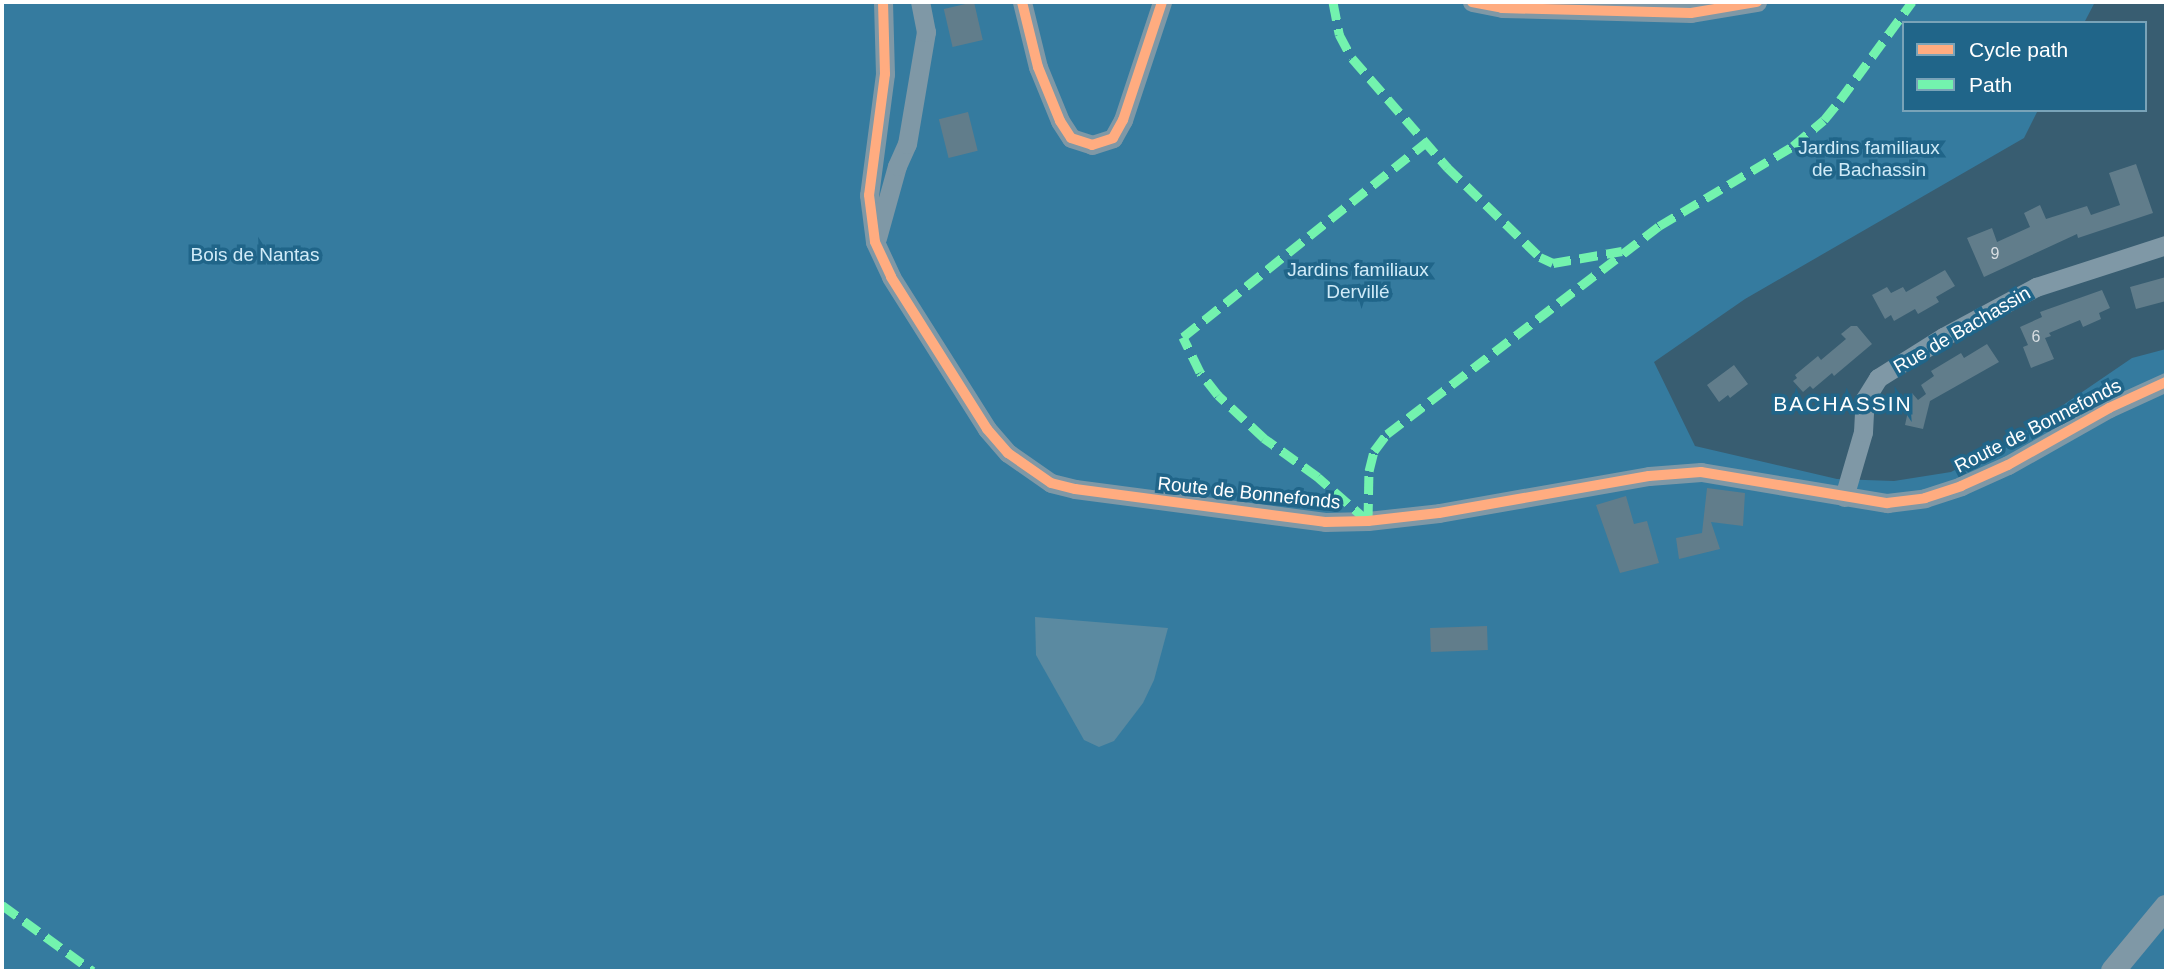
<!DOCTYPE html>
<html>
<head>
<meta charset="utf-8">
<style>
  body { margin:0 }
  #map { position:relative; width:2168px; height:973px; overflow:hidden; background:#385d71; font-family:Arial,sans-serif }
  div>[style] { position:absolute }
  .green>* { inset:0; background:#357b9f }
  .water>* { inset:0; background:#5b8aa1 }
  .building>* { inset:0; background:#617d8b; transform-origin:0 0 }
  .minor>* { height:19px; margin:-9.5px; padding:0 9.5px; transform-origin:9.5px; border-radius:9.5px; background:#7f98a6 }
  .tertiary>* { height:24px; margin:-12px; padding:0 12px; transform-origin:12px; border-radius:12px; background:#7f98a6 }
  .quiet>* { height:9px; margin-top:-4.5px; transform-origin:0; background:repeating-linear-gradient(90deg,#73f3ae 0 18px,transparent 0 27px) }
  .cycleway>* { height:10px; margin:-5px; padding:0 5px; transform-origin:5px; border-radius:5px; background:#ffac80 }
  span { translate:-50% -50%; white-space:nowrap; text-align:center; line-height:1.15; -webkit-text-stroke:7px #206589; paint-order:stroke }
  .number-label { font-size:16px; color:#d8dee2 }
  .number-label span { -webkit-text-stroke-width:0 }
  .park-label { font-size:19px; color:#d0ebf8 }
  .street-label { font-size:19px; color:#fff }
  .neighbourhood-label { font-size:21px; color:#fff; letter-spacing:2px }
  .frame { position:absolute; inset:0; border:4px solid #fff; pointer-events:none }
  .legend { position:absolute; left:1902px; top:21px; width:245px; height:91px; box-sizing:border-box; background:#206589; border:2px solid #79a3b8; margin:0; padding:9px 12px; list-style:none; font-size:21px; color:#fff }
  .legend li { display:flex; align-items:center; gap:14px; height:35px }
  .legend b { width:35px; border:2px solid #79a3b8 }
</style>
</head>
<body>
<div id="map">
  <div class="green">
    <div style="clip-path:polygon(2px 2px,2095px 2px,2084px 23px,1904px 23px,1904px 110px,2038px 110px,2024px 138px,1745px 299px,1654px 362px,1695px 446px,1837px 479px,1894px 481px,1951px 472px,2012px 440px,2132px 358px,2166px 349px,2166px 971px,2px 971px)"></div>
  </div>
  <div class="water">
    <div style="clip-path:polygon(1035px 617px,1168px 628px,1154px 680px,1143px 703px,1114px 741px,1099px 747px,1084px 740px,1036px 655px)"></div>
  </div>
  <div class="building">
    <div style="left:974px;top:2px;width:39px;height:31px;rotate:77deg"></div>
    <div style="left:968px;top:112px;width:40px;height:30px;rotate:76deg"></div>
    <div style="clip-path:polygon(2136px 164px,2153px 213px,2078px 238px,2077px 234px,1984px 277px,1967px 238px,1992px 228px,1997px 242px,2030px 227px,2024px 213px,2040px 205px,2046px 219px,2087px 206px,2091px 215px,2120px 205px,2109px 173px)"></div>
    <div style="clip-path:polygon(1945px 270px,1955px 286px,1936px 297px,1939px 302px,1918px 314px,1915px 309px,1894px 321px,1891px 315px,1885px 319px,1872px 295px,1887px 287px,1891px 293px,1903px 287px,1906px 292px)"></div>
    <div style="clip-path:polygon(2166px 277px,2166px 301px,2136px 309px,2130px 287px)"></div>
    <div style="clip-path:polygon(2102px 290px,2110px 308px,2099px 313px,2101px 319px,2083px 327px,2080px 320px,2049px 333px,2051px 336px,2045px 338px,2054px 359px,2031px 368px,2023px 347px,2028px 345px,2020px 327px,2042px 317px,2040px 312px)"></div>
    <div style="clip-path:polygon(1851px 326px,1857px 326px,1872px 344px,1834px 376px,1832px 373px,1813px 389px,1810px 386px,1803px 392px,1793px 381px,1797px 378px,1795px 375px,1818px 356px,1821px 360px,1846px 339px,1841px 334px)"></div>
    <div style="clip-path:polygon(1987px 344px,1999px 362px,1930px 401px,1923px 429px,1905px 425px,1912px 393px,1918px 400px,1926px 394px,1921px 385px,1934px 376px,1931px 371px,1961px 353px,1964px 358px)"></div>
    <div style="clip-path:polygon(1734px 365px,1748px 384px,1730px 398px,1728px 395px,1719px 402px,1707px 385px)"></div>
    <div style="clip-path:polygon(1707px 488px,1745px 493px,1743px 526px,1711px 522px,1720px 549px,1679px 559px,1676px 538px,1702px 533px)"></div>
    <div style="clip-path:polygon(1626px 496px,1634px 524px,1647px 521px,1659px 563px,1620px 573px,1596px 505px)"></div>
    <div style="left:1487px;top:626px;width:24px;height:57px;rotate:88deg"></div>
  </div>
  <div class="minor">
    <div style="left:883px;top:2px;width:72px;rotate:88.4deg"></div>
    <div style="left:885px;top:74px;width:122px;rotate:97.5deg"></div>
    <div style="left:869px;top:195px;width:47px;rotate:82.7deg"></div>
    <div style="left:875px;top:242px;width:38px;rotate:65deg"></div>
    <div style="left:891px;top:277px;width:180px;rotate:57.7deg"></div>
    <div style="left:987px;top:429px;width:32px;rotate:49deg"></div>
    <div style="left:1008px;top:453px;width:52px;rotate:34.9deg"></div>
    <div style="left:1051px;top:483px;width:25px;rotate:14deg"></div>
    <div style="left:1075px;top:489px;width:252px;rotate:7.5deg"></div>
    <div style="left:1325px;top:522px;width:43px;rotate:-1.3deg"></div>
    <div style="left:1368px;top:521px;width:71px;rotate:-6.4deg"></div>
    <div style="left:1439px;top:513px;width:213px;rotate:-10deg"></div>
    <div style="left:1649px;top:476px;width:52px;rotate:-4.4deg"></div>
    <div style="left:1701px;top:472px;width:189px;rotate:9.5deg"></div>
    <div style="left:1887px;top:503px;width:38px;rotate:-7deg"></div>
    <div style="left:1925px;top:498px;width:38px;rotate:-18deg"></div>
    <div style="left:1961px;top:486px;width:51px;rotate:-24.1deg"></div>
    <div style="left:2008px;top:465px;width:116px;rotate:-29.4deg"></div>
    <div style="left:2109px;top:408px;width:63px;rotate:-24.5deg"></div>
    <div style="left:1022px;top:2px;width:67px;rotate:76.2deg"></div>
    <div style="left:1038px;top:67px;width:58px;rotate:67.8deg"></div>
    <div style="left:1060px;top:121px;width:20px;rotate:57deg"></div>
    <div style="left:1071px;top:138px;width:22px;rotate:18deg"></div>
    <div style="left:1092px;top:145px;width:22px;rotate:-18deg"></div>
    <div style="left:1113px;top:138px;width:21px;rotate:-61deg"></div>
    <div style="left:1123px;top:120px;width:124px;rotate:-71.7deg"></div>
    <div style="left:1472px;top:2px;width:31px;rotate:11deg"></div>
    <div style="left:1502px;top:8px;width:189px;rotate:1.5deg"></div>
    <div style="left:1691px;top:13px;width:67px;rotate:-9.5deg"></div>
    <div style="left:877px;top:238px;width:75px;rotate:-74.5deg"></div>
    <div style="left:897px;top:166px;width:24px;rotate:-66deg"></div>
    <div style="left:907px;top:144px;width:114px;rotate:-80.4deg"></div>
    <div style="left:926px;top:32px;width:31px;rotate:-101deg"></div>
    <div style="left:1844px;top:497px;width:68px;rotate:-73.7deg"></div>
    <div style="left:1863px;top:432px;width:33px;rotate:-87deg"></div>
    <div style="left:1865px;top:399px;width:25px;rotate:-58deg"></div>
    <div style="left:1878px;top:378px;width:77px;rotate:-32.2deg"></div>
    <div style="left:1943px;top:337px;width:106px;rotate:-28.3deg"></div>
    <div style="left:2036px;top:287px;width:137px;rotate:-17.9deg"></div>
  </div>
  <div class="tertiary">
    <div style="left:2113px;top:971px;width:83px;rotate:-50.4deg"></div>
  </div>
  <div class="quiet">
    <div style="left:1333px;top:2px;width:33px;rotate:79deg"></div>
    <div style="left:1339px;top:34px;width:27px;rotate:62deg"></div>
    <div style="left:1352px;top:58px;width:145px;rotate:48.9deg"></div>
    <div style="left:1447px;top:167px;width:129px;rotate:44.1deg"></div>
    <div style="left:1540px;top:257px;width:14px;rotate:25deg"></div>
    <div style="left:1553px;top:263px;width:70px;rotate:-9.9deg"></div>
    <div style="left:1368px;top:521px;width:50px;rotate:-88.9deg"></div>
    <div style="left:1369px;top:471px;width:21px;rotate:-76deg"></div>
    <div style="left:1374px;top:451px;width:21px;rotate:-53deg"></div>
    <div style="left:1387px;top:434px;width:342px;rotate:-37.4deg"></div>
    <div style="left:1659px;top:226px;width:156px;rotate:-30.8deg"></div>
    <div style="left:1793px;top:146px;width:40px;rotate:-40deg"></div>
    <div style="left:1824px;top:120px;width:26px;rotate:-51deg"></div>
    <div style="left:1840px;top:100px;width:122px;rotate:-53.7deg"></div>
    <div style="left:1368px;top:521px;width:67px;rotate:-138.7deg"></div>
    <div style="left:1318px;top:477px;width:67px;rotate:-144.2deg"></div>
    <div style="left:1264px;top:438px;width:63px;rotate:-136.9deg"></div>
    <div style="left:1218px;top:395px;width:29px;rotate:-128deg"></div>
    <div style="left:1200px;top:372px;width:39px;rotate:-116deg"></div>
    <div style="left:1183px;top:337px;width:314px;rotate:-38.7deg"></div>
    <div style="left:2px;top:905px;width:112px;rotate:36deg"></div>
  </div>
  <div class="cycleway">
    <div style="left:883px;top:2px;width:72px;rotate:88.4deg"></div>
    <div style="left:885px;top:74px;width:122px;rotate:97.5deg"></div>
    <div style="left:869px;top:195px;width:47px;rotate:82.7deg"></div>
    <div style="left:875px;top:242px;width:38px;rotate:65deg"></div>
    <div style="left:891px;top:277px;width:180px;rotate:57.7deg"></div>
    <div style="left:987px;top:429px;width:32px;rotate:49deg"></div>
    <div style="left:1008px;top:453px;width:52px;rotate:34.9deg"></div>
    <div style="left:1051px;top:483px;width:25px;rotate:14deg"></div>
    <div style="left:1075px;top:489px;width:252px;rotate:7.5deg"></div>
    <div style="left:1325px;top:522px;width:43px;rotate:-1.3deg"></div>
    <div style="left:1368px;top:521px;width:71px;rotate:-6.4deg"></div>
    <div style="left:1439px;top:513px;width:213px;rotate:-10deg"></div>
    <div style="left:1649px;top:476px;width:52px;rotate:-4.4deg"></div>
    <div style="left:1701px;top:472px;width:189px;rotate:9.5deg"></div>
    <div style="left:1887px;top:503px;width:38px;rotate:-7deg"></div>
    <div style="left:1925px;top:498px;width:38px;rotate:-18deg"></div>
    <div style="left:1961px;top:486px;width:51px;rotate:-24.1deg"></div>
    <div style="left:2008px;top:465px;width:116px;rotate:-29.4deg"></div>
    <div style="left:2109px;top:408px;width:63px;rotate:-24.5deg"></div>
    <div style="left:1022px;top:2px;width:67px;rotate:76.2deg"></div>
    <div style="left:1038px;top:67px;width:58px;rotate:67.8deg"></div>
    <div style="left:1060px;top:121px;width:20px;rotate:57deg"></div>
    <div style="left:1071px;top:138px;width:22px;rotate:18deg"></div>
    <div style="left:1092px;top:145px;width:22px;rotate:-18deg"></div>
    <div style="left:1113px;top:138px;width:21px;rotate:-61deg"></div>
    <div style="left:1123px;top:120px;width:124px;rotate:-71.7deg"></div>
    <div style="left:1472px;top:2px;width:31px;rotate:11deg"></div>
    <div style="left:1502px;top:8px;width:189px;rotate:1.5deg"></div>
    <div style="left:1691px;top:13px;width:67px;rotate:-9.5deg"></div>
  </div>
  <div class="number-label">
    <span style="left:1995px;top:254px">9</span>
    <span style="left:2036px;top:337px">6</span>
  </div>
  <div class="park-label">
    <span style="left:1869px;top:159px">Jardins familiaux<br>de Bachassin</span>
    <span style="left:255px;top:255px">Bois de Nantas</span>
    <span style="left:1358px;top:281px">Jardins familiaux<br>Dervillé</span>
  </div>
  <div class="street-label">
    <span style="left:1962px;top:330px;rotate:-30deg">Rue de Bachassin</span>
    <span style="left:2038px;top:426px;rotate:-27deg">Route de Bonnefonds</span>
    <span style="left:1249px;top:493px;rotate:6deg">Route de Bonnefonds</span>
  </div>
  <div class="neighbourhood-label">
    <span style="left:1843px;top:404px">BACHASSIN</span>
  </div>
  <div class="frame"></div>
  <ul class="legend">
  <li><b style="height:9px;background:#ffac80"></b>Cycle path</li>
  <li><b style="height:9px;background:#73f3ae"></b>Path</li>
  </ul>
</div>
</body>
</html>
